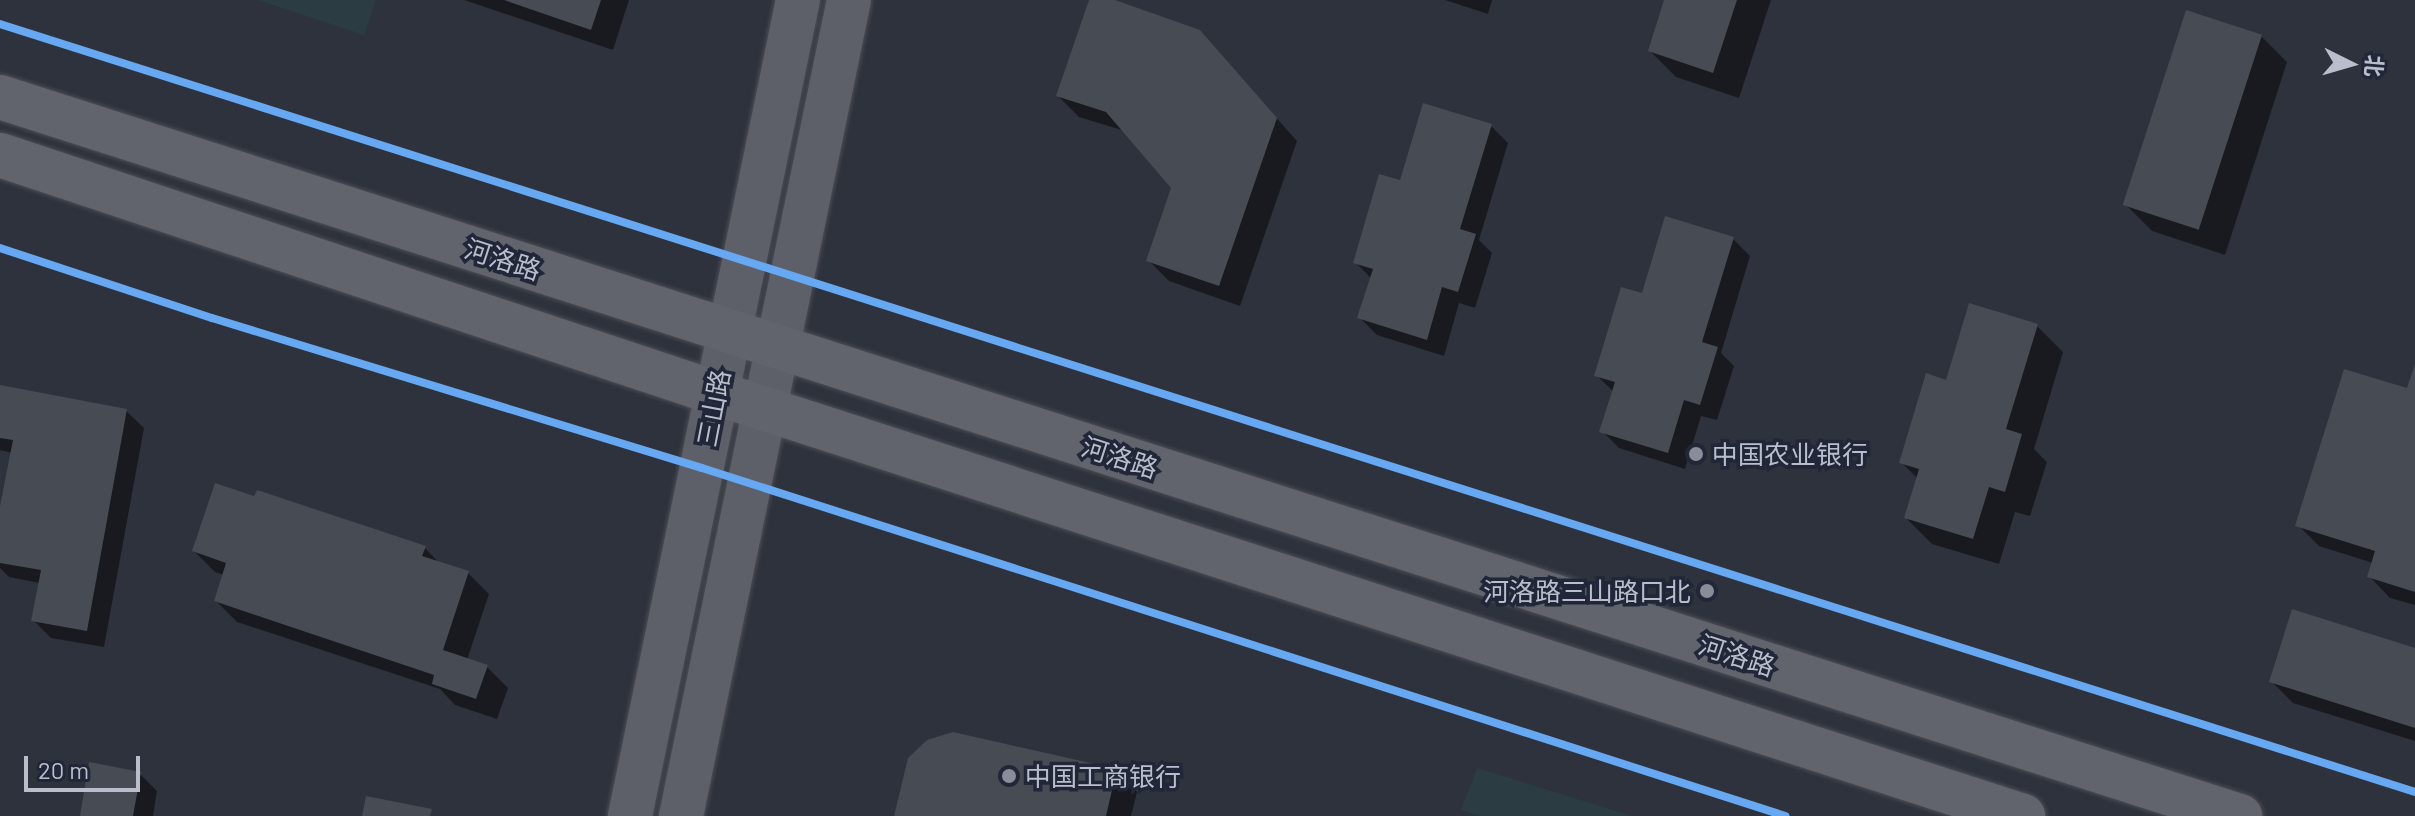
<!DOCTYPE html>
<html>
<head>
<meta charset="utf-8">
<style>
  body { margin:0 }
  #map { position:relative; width:2415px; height:816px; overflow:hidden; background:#2e323c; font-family:Barlow,"Noto Sans SC",sans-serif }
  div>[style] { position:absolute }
  .green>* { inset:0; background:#2b3c42 }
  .shadow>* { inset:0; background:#0007 }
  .building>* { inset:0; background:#474b53; transform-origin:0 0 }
  .roads { filter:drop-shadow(0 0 2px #4b4d55) drop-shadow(0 0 2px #4b4d55) }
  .secondary>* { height:44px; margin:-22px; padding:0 22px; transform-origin:22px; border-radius:22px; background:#5d6069 }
  .primary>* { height:44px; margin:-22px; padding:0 22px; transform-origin:22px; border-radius:22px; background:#61646c }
  .cycleway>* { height:8px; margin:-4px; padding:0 4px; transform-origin:4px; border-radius:4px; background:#66a8f1 }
  .dots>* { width:22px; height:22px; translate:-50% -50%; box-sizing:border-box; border:4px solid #212738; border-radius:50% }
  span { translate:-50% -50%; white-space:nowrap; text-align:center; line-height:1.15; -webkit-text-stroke:7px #212738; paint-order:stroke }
  .street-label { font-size:26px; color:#babecc }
  .poi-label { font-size:26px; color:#babecc }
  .left { translate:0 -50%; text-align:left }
  .right { translate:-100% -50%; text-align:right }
  .north { position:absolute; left:2311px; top:24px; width:80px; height:80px; -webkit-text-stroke:6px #212738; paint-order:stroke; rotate:95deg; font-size:22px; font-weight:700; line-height:32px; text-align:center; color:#babecc }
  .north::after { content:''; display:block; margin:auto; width:28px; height:36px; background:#babecc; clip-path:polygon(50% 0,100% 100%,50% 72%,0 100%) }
  .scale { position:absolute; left:24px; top:756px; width:116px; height:36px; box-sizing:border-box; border:4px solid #babecc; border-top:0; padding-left:10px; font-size:24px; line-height:28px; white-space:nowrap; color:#babecc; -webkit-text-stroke:6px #212738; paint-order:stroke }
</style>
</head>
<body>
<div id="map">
  <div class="green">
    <div style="clip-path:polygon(258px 0,376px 0,364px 35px)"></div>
    <div style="clip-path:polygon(1477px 768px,1632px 816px,1481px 816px,1461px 810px)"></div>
  </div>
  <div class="shadow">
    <div style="clip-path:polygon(464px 0,629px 0,613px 50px)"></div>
    <div style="clip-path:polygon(1091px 0,1108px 0,1199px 31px,1297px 141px,1240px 306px,1169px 281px,1148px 260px,1173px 188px,1125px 131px,1079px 117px,1058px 96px)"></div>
    <div style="clip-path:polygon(1445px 0,1492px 0,1488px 14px)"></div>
    <div style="clip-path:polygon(1666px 0,1771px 0,1739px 98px,1676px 77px,1650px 51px)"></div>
    <div style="clip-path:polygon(2261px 36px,2287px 62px,2225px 255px,2152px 231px,2126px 205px)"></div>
    <div style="clip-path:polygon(1491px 126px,1508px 143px,1479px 240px,1492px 253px,1475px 308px,1459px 303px,1444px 356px,1377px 335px,1360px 318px,1372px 279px,1355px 262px,1401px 183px)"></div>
    <div style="clip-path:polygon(1733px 239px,1750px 256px,1721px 353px,1734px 366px,1717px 420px,1701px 416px,1685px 469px,1619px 448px,1602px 431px,1614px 392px,1596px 375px,1643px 295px)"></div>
    <div style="clip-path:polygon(2037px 326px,2063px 352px,2034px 449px,2047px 462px,2030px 516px,2015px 512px,1999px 564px,1932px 544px,1906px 518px,1918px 479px,1901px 462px,1948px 382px)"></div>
    <div style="clip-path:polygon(2415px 368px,2415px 605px,2390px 598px,2369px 576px,2373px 563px,2319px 546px,2298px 525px,2414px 393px)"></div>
    <div style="clip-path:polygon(0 387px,126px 411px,144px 428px,104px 647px,51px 638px,33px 620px,40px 583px,9px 577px,0 568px,0 517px,12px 453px,0 450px)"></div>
    <div style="clip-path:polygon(425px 548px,440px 564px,468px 573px,489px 594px,467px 660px,487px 667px,508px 688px,497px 719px,455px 705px,440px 689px,237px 622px,216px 601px,224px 575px,215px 572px,194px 551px)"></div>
    <div style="clip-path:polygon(2415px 650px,2415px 741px,2293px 703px,2272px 682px)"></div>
    <div style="clip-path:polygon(1116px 771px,1137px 792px,1131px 816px,896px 816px)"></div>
    <div style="clip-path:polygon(140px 774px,157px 791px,153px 816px,82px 816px)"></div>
  </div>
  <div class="building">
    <div style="clip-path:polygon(504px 0,601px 0,591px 30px)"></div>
    <div style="clip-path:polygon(1089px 0,1115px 0,1200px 30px,1277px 118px,1219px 286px,1146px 261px,1171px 188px,1106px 112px,1056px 96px)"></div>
    <div style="clip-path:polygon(1664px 0,1737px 0,1713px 73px,1648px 51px)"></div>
    <div style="left:2186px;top:10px;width:80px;height:205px;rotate:18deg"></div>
    <div style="clip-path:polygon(1423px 103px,1492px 124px,1460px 229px,1476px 234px,1458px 292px,1442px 287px,1427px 340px,1357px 318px,1373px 269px,1353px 263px,1379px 174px,1400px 180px)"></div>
    <div style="clip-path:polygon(1665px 216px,1734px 237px,1702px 342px,1718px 347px,1700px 405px,1684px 400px,1668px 453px,1599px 432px,1615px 382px,1594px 376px,1621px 287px,1642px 293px)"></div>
    <div style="clip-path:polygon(1969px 303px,2038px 324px,2006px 429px,2022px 434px,2005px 492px,1989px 487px,1973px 539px,1904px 518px,1919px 469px,1899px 463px,1926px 373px,1946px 380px)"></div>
    <div style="clip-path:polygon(2415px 364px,2415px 592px,2367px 577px,2375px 551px,2295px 526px,2344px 369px,2407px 388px)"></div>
    <div style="clip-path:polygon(0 385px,127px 409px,87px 631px,31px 621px,41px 570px,0 563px,0 506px,13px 440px,0 438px)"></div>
    <div style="clip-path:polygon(215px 483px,254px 496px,257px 490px,426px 546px,422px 556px,469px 571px,443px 650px,488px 665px,476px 699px,432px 684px,434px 675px,214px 601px,226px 563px,192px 551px)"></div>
    <div style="clip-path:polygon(2292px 609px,2415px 648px,2415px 728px,2269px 682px)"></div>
    <div style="clip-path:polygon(953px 732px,1117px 769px,1106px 816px,894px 816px,908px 758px,927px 740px)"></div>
    <div style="clip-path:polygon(89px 762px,141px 772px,133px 816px,80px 816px)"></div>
    <div style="clip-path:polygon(366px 796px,432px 809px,430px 816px,362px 816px)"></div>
  </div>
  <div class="roads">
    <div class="secondary">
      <div style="left:630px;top:816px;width:833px;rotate:-78.37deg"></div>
      <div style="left:681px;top:816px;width:833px;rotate:-78.37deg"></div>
    </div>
    <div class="primary">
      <div style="left:0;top:97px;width:2353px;rotate:17.8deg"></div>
      <div style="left:0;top:155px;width:755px;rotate:18.39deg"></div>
      <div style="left:716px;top:393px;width:1374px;rotate:17.93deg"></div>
    </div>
  </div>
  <div class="cycleway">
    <div style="left:0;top:24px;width:2534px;rotate:17.64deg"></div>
    <div style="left:0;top:248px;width:223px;rotate:18.3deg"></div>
    <div style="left:212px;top:318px;width:512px;rotate:17.02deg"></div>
    <div style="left:702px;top:468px;width:1138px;rotate:17.81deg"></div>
  </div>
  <div class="dots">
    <div style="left:1696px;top:454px;background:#898d9a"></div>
    <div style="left:1707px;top:591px;background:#898d9a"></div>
    <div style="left:1009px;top:776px;background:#898d9a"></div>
  </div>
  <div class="street-label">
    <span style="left:503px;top:259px;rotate:18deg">河洛路</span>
    <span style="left:713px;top:408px;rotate:-79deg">三山路</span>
    <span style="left:1120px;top:457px;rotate:18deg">河洛路</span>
    <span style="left:1737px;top:655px;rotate:18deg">河洛路</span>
  </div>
  <div class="poi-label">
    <span class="left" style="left:1712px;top:454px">中国农业银行</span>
    <span class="right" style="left:1691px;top:591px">河洛路三山路口北</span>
    <span class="left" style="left:1025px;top:776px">中国工商银行</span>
  </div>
  <div class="north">北</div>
  <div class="scale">20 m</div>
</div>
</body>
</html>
